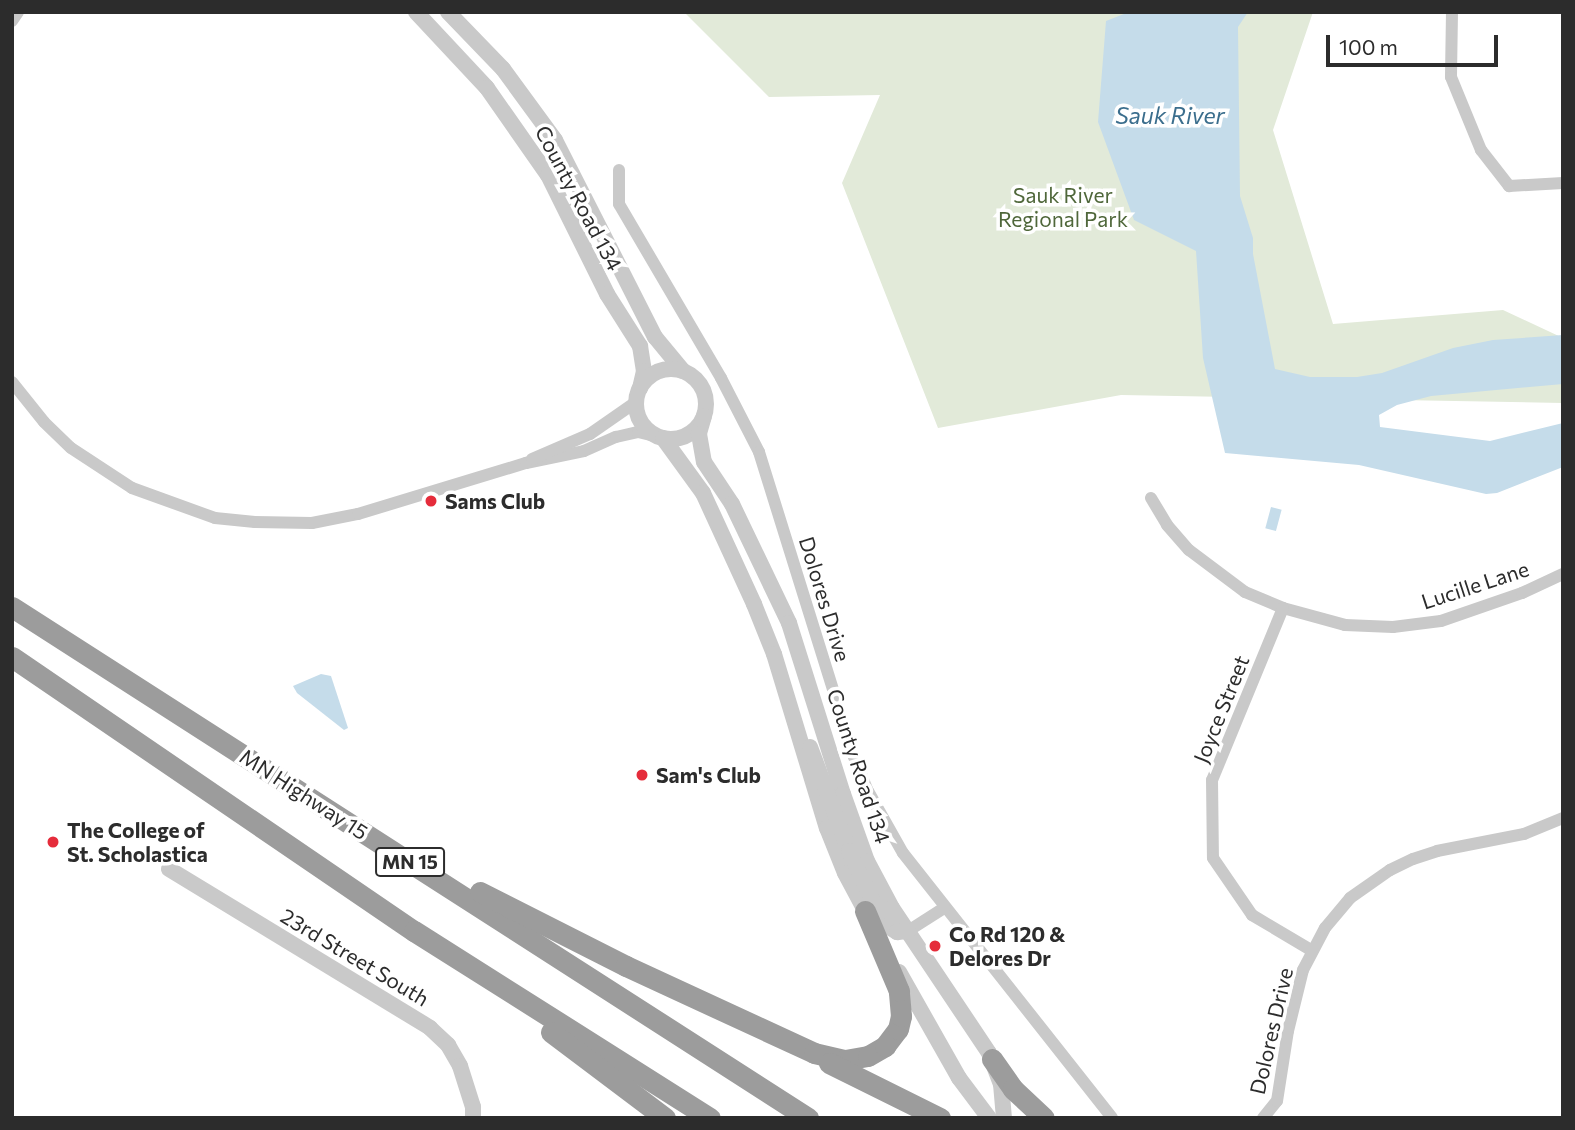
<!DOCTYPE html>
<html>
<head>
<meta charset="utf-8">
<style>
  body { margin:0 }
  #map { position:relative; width:1575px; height:1130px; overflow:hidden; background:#fff; font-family:Commissioner,sans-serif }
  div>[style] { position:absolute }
  .green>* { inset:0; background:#e2ead9 }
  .water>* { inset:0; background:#c5dcea; transform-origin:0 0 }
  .minor>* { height:12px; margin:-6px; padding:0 6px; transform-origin:6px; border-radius:6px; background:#c9c9c9 }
  .tertiary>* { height:16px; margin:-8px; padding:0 8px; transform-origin:8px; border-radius:8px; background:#c9c9c9 }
  .tertiary>.ring { margin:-8px; padding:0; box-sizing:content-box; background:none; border:16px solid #c9c9c9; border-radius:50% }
  .trunk>* { height:21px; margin:-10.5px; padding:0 10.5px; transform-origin:10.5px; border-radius:10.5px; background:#9c9c9c }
  .dots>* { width:19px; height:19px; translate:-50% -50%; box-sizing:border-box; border:4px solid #fff; border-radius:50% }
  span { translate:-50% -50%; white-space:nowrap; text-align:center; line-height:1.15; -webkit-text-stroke:7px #fff; paint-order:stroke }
  .shield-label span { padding:2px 5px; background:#fff; border:2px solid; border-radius:5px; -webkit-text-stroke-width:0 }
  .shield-label { font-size:19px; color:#2c2c2c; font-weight:700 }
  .park-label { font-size:21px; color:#4f673a }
  .street-label { font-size:21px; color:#2c2c2c }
  .poi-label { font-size:21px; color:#2c2c2c; font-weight:700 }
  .left { translate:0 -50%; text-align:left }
  .water-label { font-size:23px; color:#3b6e8d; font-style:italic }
  .frame { position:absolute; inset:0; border:14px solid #2c2c2c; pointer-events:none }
  .scale { position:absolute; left:1326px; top:35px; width:172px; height:32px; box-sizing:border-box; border:4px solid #2c2c2c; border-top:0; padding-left:9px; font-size:21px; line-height:24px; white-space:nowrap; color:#2c2c2c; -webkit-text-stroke:5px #fff; paint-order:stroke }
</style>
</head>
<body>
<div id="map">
  <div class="green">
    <div style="clip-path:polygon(684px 12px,1313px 12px,1273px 130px,1333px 324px,1503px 310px,1563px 338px,1563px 403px,1121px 395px,938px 428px,842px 183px,880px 95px,769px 97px)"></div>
  </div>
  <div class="water">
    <div style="clip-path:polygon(1129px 12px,1248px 12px,1238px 27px,1240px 196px,1253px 238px,1253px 254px,1275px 369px,1310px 377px,1357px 377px,1382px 373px,1453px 348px,1493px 340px,1563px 335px,1563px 384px,1431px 396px,1397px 405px,1379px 415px,1380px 427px,1490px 441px,1563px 423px,1563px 467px,1497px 493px,1486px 494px,1359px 465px,1225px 453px,1203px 358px,1196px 251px,1134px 220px,1098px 122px,1106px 21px)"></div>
    <div style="left:1271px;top:507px;width:11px;height:22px;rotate:15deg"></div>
    <div style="clip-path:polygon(321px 674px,331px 676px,348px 728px,344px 730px,297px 693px,293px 686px)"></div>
  </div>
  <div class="minor">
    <div style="left:1452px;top:12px;width:65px;rotate:90.9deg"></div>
    <div style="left:1451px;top:77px;width:79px;rotate:67.7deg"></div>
    <div style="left:1481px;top:150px;width:46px;rotate:52.1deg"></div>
    <div style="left:1509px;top:186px;width:54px;rotate:-3.2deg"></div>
    <div style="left:12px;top:21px;width:11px;rotate:-56deg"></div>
    <div style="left:619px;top:170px;width:34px;rotate:90deg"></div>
    <div style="left:619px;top:204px;width:202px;rotate:59.6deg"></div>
    <div style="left:721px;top:378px;width:83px;rotate:62.8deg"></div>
    <div style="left:759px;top:452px;width:319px;rotate:72.7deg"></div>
    <div style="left:854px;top:757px;width:37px;rotate:68deg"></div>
    <div style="left:868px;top:791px;width:71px;rotate:60.6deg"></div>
    <div style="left:903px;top:853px;width:337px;rotate:51.7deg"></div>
    <div style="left:12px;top:382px;width:51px;rotate:51.3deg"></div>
    <div style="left:44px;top:422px;width:37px;rotate:44deg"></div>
    <div style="left:71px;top:448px;width:73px;rotate:33.3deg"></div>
    <div style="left:132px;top:488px;width:88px;rotate:19.9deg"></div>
    <div style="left:215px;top:518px;width:40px;rotate:5.7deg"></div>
    <div style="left:255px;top:522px;width:57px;rotate:1deg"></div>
    <div style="left:312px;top:523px;width:47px;rotate:-11.1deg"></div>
    <div style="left:358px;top:514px;width:176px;rotate:-16.9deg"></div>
    <div style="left:526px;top:463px;width:59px;rotate:-11.7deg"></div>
    <div style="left:584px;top:451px;width:35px;rotate:-24deg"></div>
    <div style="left:616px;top:437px;width:23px;rotate:-13deg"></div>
    <div style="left:638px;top:432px;width:18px;rotate:13deg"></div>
    <div style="left:532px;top:459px;width:63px;rotate:-23.3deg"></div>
    <div style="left:590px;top:434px;width:56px;rotate:-34.8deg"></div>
    <div style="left:1151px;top:498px;width:31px;rotate:59deg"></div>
    <div style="left:1167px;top:525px;width:33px;rotate:49deg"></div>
    <div style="left:1189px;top:550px;width:70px;rotate:36.9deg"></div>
    <div style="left:1245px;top:592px;width:41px;rotate:22.8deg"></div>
    <div style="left:1283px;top:608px;width:64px;rotate:15.3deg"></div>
    <div style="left:1345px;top:625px;width:48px;rotate:2.4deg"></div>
    <div style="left:1393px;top:627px;width:48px;rotate:-7.1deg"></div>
    <div style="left:1441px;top:621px;width:86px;rotate:-19.1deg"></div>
    <div style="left:1522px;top:593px;width:45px;rotate:-24.9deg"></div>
    <div style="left:1283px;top:608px;width:186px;rotate:112.4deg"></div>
    <div style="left:1212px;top:780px;width:78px;rotate:89.3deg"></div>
    <div style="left:1213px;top:858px;width:69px;rotate:55.6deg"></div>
    <div style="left:1252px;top:915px;width:69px;rotate:30.7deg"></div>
    <div style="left:908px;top:931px;width:43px;rotate:-32.6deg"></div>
    <div style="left:1263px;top:1118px;width:22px;rotate:-51deg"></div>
    <div style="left:1277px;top:1101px;width:71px;rotate:-81.1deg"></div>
    <div style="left:1288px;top:1031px;width:63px;rotate:-76.2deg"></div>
    <div style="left:1303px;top:970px;width:47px;rotate:-62.4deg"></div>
    <div style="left:1325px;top:928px;width:39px;rotate:-50deg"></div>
    <div style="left:1350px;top:898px;width:49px;rotate:-35deg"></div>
    <div style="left:1390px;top:870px;width:25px;rotate:-26deg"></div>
    <div style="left:1413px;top:859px;width:25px;rotate:-18deg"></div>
    <div style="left:1437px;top:851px;width:89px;rotate:-11.1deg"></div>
    <div style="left:1524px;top:834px;width:42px;rotate:-22.3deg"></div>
  </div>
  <div class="tertiary">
    <div style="left:416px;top:12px;width:104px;rotate:46.9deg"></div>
    <div style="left:487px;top:88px;width:106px;rotate:55deg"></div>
    <div style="left:548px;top:175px;width:133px;rotate:63.6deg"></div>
    <div style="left:607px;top:294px;width:62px;rotate:57.6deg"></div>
    <div style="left:640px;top:346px;width:25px;rotate:81deg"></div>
    <div style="left:644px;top:371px;width:18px;rotate:103deg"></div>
    <div style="left:448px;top:12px;width:79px;rotate:46deg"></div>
    <div style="left:503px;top:69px;width:88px;rotate:53.8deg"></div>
    <div style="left:555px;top:140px;width:221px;rotate:63.1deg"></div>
    <div style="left:655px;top:337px;width:44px;rotate:50.5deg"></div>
    <div class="ring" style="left:636px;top:369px;width:54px;height:54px"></div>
    <div style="left:704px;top:416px;width:19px;rotate:106deg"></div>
    <div style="left:699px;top:434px;width:28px;rotate:80deg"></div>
    <div style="left:704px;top:462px;width:50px;rotate:56.3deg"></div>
    <div style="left:732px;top:504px;width:132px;rotate:64.4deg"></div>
    <div style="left:789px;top:623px;width:179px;rotate:72.5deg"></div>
    <div style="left:843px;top:794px;width:71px;rotate:70.3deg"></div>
    <div style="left:867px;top:861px;width:53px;rotate:62deg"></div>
    <div style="left:892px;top:908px;width:174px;rotate:56.2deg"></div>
    <div style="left:989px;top:1053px;width:33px;rotate:69deg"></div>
    <div style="left:1001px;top:1084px;width:34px;rotate:85deg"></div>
    <div style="left:663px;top:438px;width:68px;rotate:54deg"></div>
    <div style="left:703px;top:493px;width:122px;rotate:65.3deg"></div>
    <div style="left:754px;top:604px;width:54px;rotate:68.2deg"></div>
    <div style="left:774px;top:654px;width:182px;rotate:73.1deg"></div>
    <div style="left:827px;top:828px;width:48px;rotate:68.2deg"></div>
    <div style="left:845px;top:873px;width:51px;rotate:61.9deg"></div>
    <div style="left:810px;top:747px;width:111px;rotate:69.4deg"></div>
    <div style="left:849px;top:851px;width:68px;rotate:64.6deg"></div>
    <div style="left:878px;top:912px;width:17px;rotate:57deg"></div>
    <div style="left:887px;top:926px;width:12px;rotate:31deg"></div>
    <div style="left:897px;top:932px;width:11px;rotate:-5deg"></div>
    <div style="left:169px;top:869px;width:306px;rotate:31.3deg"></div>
    <div style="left:430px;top:1028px;width:25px;rotate:43deg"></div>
    <div style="left:448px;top:1045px;width:24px;rotate:60deg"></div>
    <div style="left:460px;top:1066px;width:43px;rotate:72.4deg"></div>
    <div style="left:473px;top:1107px;width:11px;rotate:90deg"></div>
    <div style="left:899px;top:972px;width:122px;rotate:60.5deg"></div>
    <div style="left:959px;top:1078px;width:50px;rotate:53.1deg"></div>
  </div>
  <div class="trunk">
    <div style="left:12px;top:607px;width:946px;rotate:32.7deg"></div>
    <div style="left:12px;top:657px;width:486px;rotate:34.3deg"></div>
    <div style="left:414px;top:931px;width:350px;rotate:32.3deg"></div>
    <div style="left:480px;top:892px;width:164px;rotate:26.9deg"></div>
    <div style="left:626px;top:966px;width:207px;rotate:24.8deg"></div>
    <div style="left:814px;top:1053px;width:32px;rotate:13deg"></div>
    <div style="left:845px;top:1060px;width:23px;rotate:-10deg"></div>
    <div style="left:868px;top:1056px;width:20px;rotate:-30deg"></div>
    <div style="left:885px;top:1046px;width:21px;rotate:-53deg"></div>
    <div style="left:898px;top:1029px;width:13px;rotate:-77deg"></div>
    <div style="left:901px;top:1016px;width:25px;rotate:-95deg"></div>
    <div style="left:899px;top:991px;width:87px;rotate:-113deg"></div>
    <div style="left:551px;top:1032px;width:143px;rotate:37deg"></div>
    <div style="left:992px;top:1059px;width:37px;rotate:55deg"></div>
    <div style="left:1013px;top:1089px;width:42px;rotate:43.1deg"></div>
    <div style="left:829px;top:1063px;width:124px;rotate:26.4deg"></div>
  </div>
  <div class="dots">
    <div style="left:431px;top:501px;background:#e52c3b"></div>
    <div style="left:642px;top:775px;background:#e52c3b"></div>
    <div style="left:53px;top:842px;background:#e52c3b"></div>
    <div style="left:935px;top:946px;background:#e52c3b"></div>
  </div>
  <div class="shield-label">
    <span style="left:410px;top:862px">MN 15</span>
  </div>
  <div class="park-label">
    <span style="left:1063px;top:207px">Sauk River<br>Regional Park</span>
  </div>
  <div class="street-label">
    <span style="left:579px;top:198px;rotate:62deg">County Road 134</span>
    <span style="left:1475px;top:585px;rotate:-18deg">Lucille Lane</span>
    <span style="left:825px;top:599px;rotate:73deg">Dolores Drive</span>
    <span style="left:1221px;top:709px;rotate:-68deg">Joyce Street</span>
    <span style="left:859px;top:766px;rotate:72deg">County Road 134</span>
    <span style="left:304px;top:794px;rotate:33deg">MN Highway 15</span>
    <span style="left:355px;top:957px;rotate:31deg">23rd Street South</span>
    <span style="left:1271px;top:1031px;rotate:-77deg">Dolores Drive</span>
  </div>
  <div class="poi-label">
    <span class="left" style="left:445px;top:501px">Sams Club</span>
    <span class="left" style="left:656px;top:775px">Sam's Club</span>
    <span class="left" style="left:67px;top:842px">The College of<br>St. Scholastica</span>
    <span class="left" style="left:949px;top:946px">Co Rd 120 &amp;<br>Delores Dr</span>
  </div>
  <div class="water-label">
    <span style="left:1170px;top:115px">Sauk River</span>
  </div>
  <div class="frame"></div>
  <div class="scale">100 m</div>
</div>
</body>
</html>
